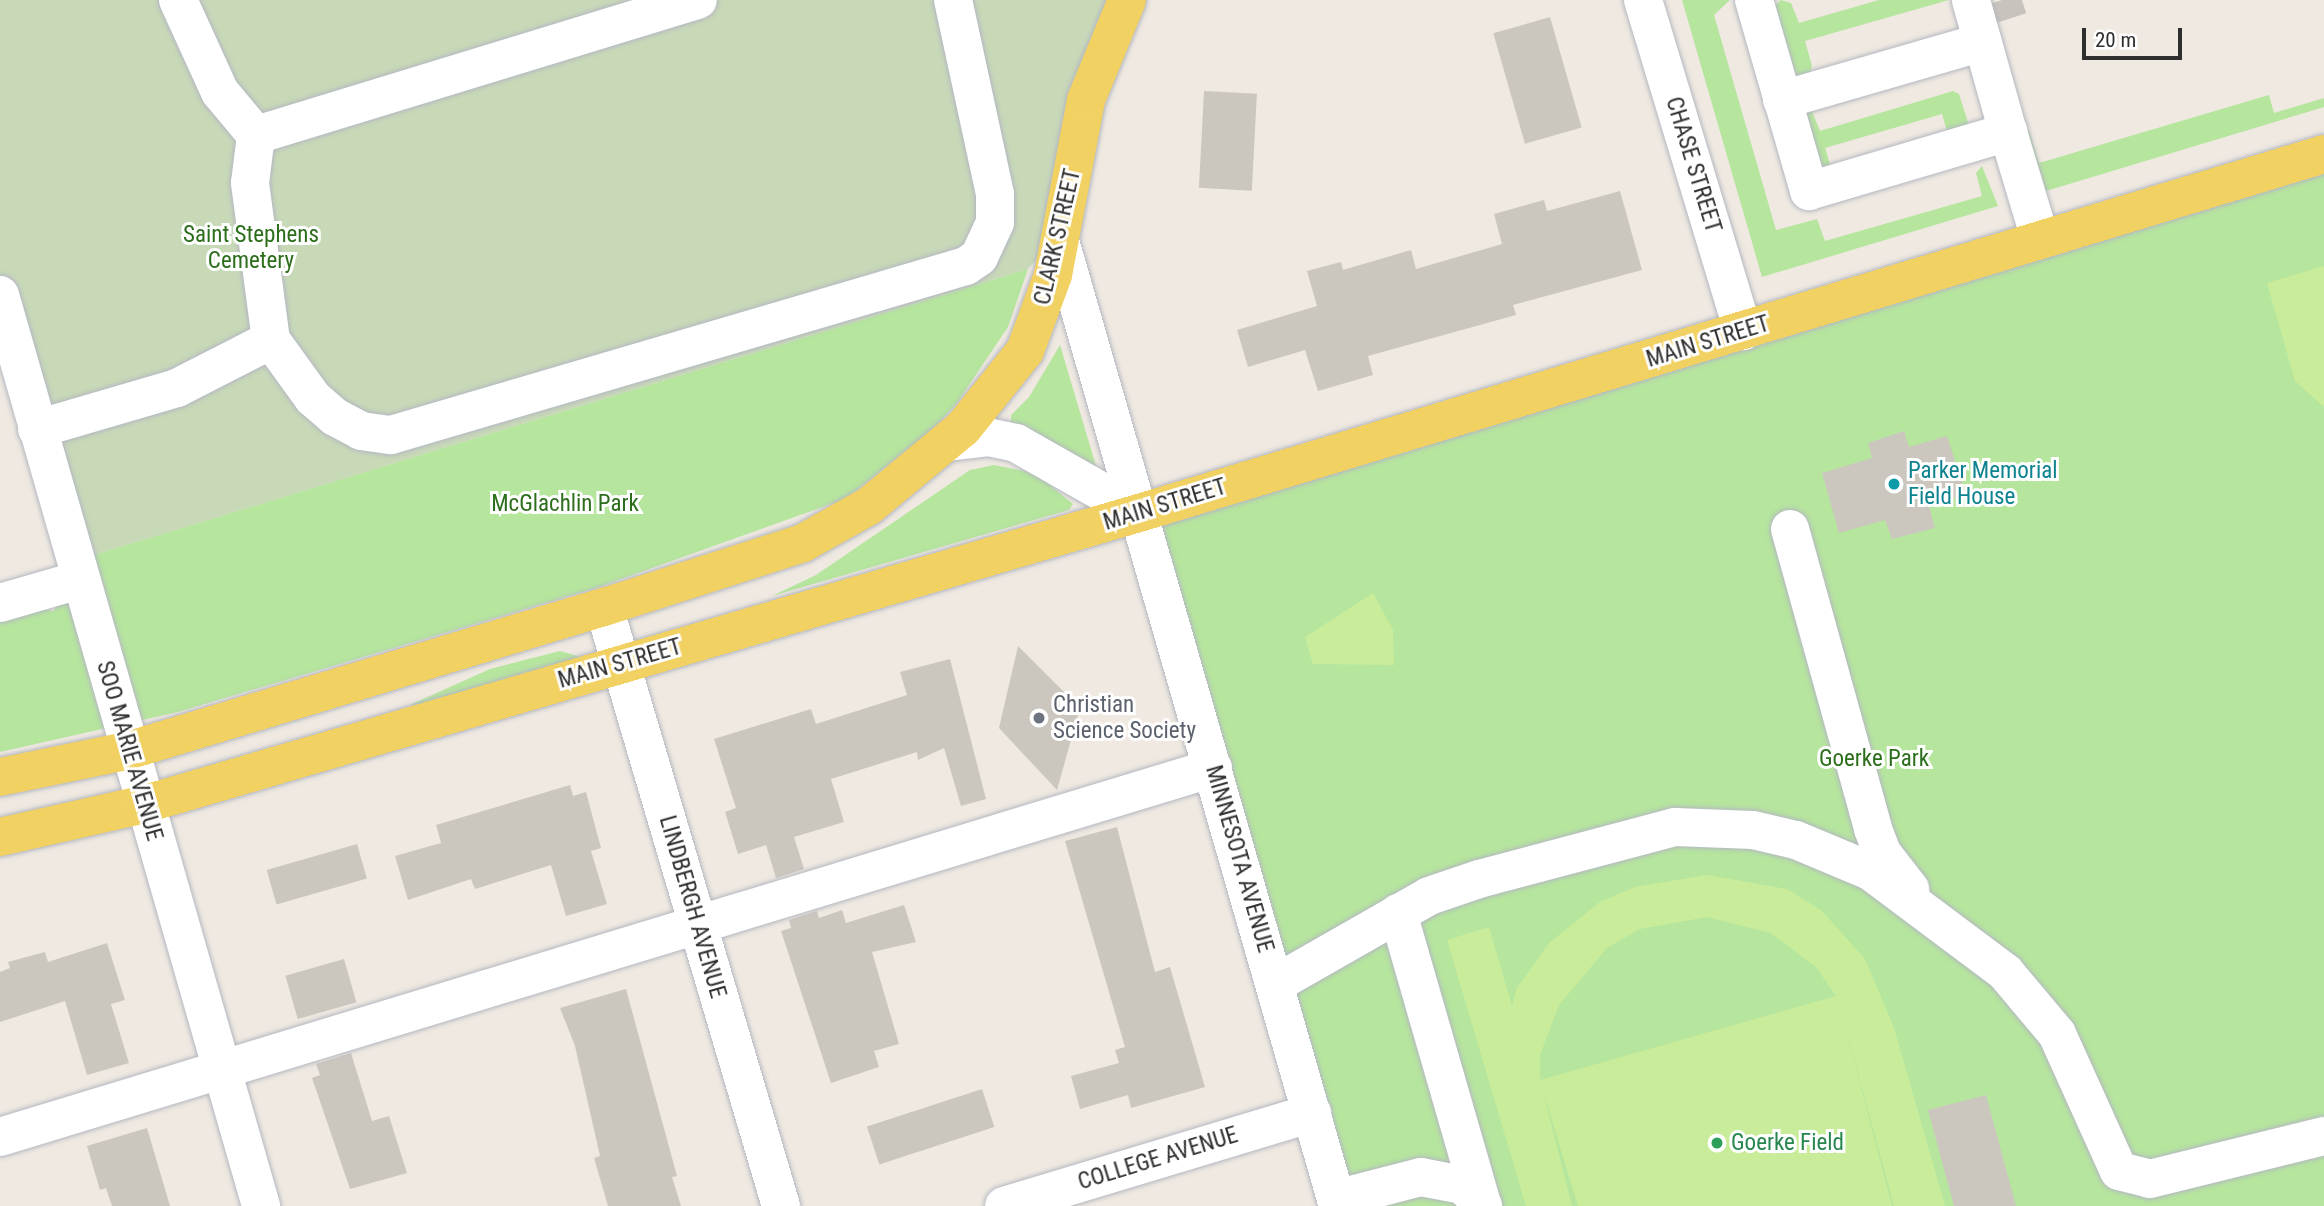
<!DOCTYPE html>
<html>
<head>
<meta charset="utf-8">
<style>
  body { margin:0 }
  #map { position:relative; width:2324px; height:1206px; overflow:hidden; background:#efe9e1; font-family:"Roboto Condensed",sans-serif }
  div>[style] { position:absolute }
  .green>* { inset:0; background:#b6e59e }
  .cemetery>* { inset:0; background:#c8d9b8 }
  .pitch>* { inset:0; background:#c9ec9a }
  .building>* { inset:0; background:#cbc7bf; transform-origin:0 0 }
  .minor-tunnel>* { height:38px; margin-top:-19px; transform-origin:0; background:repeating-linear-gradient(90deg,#c8c4bd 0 38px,transparent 0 57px) }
  .roads { filter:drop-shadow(0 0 2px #b4b7c1) drop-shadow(0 0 2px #b4b7c1) }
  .minor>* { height:38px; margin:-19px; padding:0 19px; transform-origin:19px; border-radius:19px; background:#fff }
  .major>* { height:38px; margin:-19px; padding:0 19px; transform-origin:19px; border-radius:19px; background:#f2d163 }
  .dots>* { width:19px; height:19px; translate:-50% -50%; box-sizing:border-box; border:4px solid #fff; border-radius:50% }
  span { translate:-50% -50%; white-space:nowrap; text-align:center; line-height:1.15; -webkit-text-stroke:6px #fff; paint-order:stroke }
  .street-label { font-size:23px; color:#2e2e2e }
  .park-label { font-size:23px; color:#2c6e1b }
  .culture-label { font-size:23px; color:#0d838f }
  .left { translate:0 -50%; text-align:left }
  .worship-label { font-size:23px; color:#5b616d }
  .leisure-label { font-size:23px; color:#27864d }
  .scale { position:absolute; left:2082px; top:28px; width:100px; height:32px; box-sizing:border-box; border:4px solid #2e2e2e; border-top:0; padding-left:9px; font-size:21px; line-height:24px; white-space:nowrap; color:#2e2e2e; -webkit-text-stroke:5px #fff; paint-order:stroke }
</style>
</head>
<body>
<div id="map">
  <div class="green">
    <div style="clip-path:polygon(1682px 0,1730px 0,1714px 15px,1776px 230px,1817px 219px,1825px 241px,1982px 196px,1976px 173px,1982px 166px,1998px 206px,1762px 277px)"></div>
    <div style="clip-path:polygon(1781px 0,1791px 3px,1799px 23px,1879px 0,1949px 0,1805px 41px,1812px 66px,1810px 73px,1797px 77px,1773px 7px)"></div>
    <div style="clip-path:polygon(1953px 91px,1959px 94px,1971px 132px,1950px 141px,1942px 114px,1825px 148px,1831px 167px,1824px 174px,1806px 113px,1811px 109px,1820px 131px)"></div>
    <div style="clip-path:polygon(2269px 95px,2274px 113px,2324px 98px,2324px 107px,2036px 194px,2022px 132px,2029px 130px,2039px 163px)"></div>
    <div style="clip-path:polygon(2324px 152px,2324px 1206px,1338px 1206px,1139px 513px)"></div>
    <div style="clip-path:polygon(1028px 269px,1008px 327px,957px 403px,932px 430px,845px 499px,599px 587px,178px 712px,0 752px,0 622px,43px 609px,54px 611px,74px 561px)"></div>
    <div style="clip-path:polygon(1060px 345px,1099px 476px,1011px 424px,1011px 415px,1029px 397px)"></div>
    <div style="clip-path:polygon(994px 465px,1035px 473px,1073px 504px,1069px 510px,772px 596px,816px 575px,970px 470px)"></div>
    <div style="clip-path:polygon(560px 651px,581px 657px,414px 710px,412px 704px,490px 669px)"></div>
  </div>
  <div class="cemetery">
    <div style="clip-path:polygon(0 0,1117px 0,1037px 259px,1028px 269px,74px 561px,0 295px)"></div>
  </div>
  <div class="pitch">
    <div style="clip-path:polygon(2324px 266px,2324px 407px,2295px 381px,2267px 283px)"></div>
    <div style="clip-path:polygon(1373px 593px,1393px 630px,1394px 665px,1313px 664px,1305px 637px)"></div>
    <div style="clip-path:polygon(evenodd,1707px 875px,1787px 889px,1821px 910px,1865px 959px,1894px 1028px,1945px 1206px,1894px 1206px,1840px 1007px,1892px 1206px,1578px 1206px,1542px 1088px,1572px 1206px,1526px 1206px,1447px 940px,1489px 927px,1512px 1006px,1517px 988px,1549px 943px,1600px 902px,1635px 887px,1707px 875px,1707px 917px,1771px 933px,1816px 967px,1836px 996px,1540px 1080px,1540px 1055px,1559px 1005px,1607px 948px,1640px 929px,1707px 917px)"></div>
  </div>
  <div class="building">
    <div style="left:1550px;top:17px;width:115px;height:59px;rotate:74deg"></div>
    <div style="left:1204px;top:91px;width:53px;height:97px;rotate:3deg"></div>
    <div style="clip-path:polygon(1620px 191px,1642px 270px,1513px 305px,1516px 315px,1368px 356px,1373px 375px,1318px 391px,1305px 350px,1248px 367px,1237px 330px,1317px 306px,1307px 271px,1341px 262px,1343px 270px,1411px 250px,1416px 269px,1502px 244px,1494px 214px,1544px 200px,1547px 211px)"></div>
    <div style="clip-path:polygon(1904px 431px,1909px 447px,1947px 436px,1966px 495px,1929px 506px,1935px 528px,1892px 539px,1885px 520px,1839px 533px,1822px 473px,1872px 458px,1868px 443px)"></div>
    <div style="clip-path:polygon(1018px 646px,1080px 708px,1057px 790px,999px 728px)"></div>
    <div style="clip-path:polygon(950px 659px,986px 799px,961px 806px,944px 748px,918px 760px,917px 752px,831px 779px,844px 822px,794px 837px,804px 869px,776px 878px,766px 845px,738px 854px,725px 812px,736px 808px,714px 739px,811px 709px,816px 724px,907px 695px,900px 672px)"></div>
    <div style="clip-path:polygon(570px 785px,573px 796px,586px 792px,601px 848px,591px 851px,607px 904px,566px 916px,551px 865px,475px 889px,471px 879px,408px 900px,395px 856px,441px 843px,436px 825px)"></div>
    <div style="clip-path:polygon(1117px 827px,1155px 972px,1170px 967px,1205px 1087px,1131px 1108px,1128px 1095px,1080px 1109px,1071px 1076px,1119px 1063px,1115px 1050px,1125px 1047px,1065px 841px)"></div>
    <div style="left:357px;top:844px;width:36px;height:94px;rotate:74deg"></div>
    <div style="clip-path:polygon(904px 905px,916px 942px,872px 952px,899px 1044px,874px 1051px,879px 1067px,831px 1083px,781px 931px,791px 928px,789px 920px,817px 911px,819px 918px,842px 910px,846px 923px)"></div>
    <div style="clip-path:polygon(107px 943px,125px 1000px,111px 1004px,129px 1063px,87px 1075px,65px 1001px,0 1022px,0 972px,10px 968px,8px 962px,45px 952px,48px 962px)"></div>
    <div style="left:344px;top:959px;width:45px;height:61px;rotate:74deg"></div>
    <div style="clip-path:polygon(626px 989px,677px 1176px,672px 1177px,681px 1206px,608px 1206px,594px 1158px,600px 1156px,575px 1046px,560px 1008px)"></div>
    <div style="clip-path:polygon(351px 1053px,372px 1121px,389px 1116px,407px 1173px,350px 1189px,312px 1078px,320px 1075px,316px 1064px)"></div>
    <div style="left:982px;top:1089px;width:40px;height:121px;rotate:72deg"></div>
    <div style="clip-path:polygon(1986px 1095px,2016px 1206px,1954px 1206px,1928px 1110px)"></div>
    <div style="clip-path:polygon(147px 1128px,170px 1206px,112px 1206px,106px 1188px,100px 1190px,87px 1146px)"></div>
  </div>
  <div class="minor-tunnel">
    <div style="left:2002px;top:0;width:20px;rotate:72deg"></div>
  </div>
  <div class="roads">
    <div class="minor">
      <div style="left:178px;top:0;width:101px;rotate:65.5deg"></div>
      <div style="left:220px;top:92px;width:56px;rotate:50.1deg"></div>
      <div style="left:256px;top:135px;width:48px;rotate:97.1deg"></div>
      <div style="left:250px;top:183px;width:158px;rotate:82.4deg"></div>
      <div style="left:271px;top:340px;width:72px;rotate:54.1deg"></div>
      <div style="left:313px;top:398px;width:29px;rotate:41deg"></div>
      <div style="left:335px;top:417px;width:30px;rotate:28deg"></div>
      <div style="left:361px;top:431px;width:30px;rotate:8deg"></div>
      <div style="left:391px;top:435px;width:599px;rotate:-16.38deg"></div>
      <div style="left:966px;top:266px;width:16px;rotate:-35deg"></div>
      <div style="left:979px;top:257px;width:38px;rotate:-65deg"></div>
      <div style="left:995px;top:222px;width:28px;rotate:-90deg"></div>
      <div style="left:995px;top:194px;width:198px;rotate:-102.2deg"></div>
      <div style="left:1643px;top:0;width:346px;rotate:73.2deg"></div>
      <div style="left:1754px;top:0;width:199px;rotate:73.9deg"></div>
      <div style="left:1809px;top:191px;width:208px;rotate:-16.5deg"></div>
      <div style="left:2008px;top:132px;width:137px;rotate:-105.7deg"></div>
      <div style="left:1782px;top:100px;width:209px;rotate:-16.1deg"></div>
      <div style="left:2008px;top:132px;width:112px;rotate:73.3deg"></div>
      <div style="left:256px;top:135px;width:462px;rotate:-17deg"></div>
      <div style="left:1060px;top:241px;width:1004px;rotate:73.93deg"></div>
      <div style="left:0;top:295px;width:948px;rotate:74.01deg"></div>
      <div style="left:37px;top:429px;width:146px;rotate:-16.3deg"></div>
      <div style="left:177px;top:388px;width:106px;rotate:-27.1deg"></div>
      <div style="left:948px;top:442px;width:40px;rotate:-7.1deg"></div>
      <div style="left:988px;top:437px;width:29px;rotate:12deg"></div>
      <div style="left:1016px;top:443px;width:142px;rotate:29.6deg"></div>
      <div style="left:1790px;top:529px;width:311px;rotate:74.5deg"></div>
      <div style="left:1873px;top:829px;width:26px;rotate:69deg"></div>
      <div style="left:1882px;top:853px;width:46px;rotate:52.1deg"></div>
      <div style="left:0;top:603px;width:82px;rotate:-16.2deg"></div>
      <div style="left:604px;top:607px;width:625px;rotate:73.54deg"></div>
      <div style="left:1398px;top:913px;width:297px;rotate:73.9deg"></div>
      <div style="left:1275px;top:984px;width:177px;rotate:-29.7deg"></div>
      <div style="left:1429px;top:896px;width:53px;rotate:-18.8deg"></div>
      <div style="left:1479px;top:879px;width:203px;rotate:-14.9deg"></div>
      <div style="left:1675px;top:827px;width:78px;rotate:2.2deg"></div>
      <div style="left:1753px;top:830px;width:44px;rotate:13.1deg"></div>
      <div style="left:1796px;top:840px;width:80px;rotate:22.7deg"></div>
      <div style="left:1870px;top:871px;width:169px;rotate:36.8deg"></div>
      <div style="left:2005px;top:972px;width:81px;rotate:50deg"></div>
      <div style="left:2057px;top:1034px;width:150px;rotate:65.7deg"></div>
      <div style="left:2119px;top:1171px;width:32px;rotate:14deg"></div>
      <div style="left:2150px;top:1179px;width:179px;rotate:-13.9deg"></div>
      <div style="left:0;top:1137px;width:1268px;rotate:-16.92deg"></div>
      <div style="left:1336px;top:1199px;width:88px;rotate:-14.5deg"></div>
      <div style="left:1421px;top:1177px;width:43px;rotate:10.8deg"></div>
      <div style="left:1463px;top:1185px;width:29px;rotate:46deg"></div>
      <div style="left:1004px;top:1206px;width:322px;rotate:-16.8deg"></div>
    </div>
    <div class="major">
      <div style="left:0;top:777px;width:133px;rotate:-11.7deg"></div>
      <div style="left:130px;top:750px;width:495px;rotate:-16.8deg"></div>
      <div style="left:604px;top:607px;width:209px;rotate:-17.8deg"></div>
      <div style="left:803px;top:543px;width:76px;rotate:-29.3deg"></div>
      <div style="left:869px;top:506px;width:122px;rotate:-39.7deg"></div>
      <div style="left:963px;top:428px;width:99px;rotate:-51.2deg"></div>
      <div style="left:1025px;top:351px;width:81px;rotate:-69.8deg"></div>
      <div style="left:1053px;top:275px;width:178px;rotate:-79.3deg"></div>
      <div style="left:1086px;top:100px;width:108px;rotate:-67.7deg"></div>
      <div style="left:0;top:837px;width:149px;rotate:-12.8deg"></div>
      <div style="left:145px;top:804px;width:1036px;rotate:-16.32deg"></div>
      <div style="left:1139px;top:513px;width:1238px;rotate:-16.85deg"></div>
    </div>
  </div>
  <div class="dots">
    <div style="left:1894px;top:484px;background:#0f9aa8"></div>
    <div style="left:1039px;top:718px;background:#6b7280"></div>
    <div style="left:1717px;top:1143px;background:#2e9e5b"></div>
  </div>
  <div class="street-label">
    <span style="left:1693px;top:165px;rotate:73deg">CHASE STREET</span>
    <span style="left:1058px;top:237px;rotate:-77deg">CLARK STREET</span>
    <span style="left:1708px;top:342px;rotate:-17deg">MAIN STREET</span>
    <span style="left:1165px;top:505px;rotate:-17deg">MAIN STREET</span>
    <span style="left:620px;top:664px;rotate:-16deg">MAIN STREET</span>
    <span style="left:129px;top:751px;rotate:74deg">SOO MARIE AVENUE</span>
    <span style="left:1239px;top:859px;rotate:74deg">MINNESOTA AVENUE</span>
    <span style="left:692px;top:907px;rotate:74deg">LINDBERGH AVENUE</span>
    <span style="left:1158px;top:1159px;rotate:-17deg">COLLEGE AVENUE</span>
  </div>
  <div class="park-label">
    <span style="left:251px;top:248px">Saint Stephens<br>Cemetery</span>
    <span style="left:565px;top:504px">McGlachlin Park</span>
    <span style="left:1874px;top:759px">Goerke Park</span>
  </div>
  <div class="culture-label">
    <span class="left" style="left:1908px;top:484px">Parker Memorial<br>Field House</span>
  </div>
  <div class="worship-label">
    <span class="left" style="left:1053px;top:718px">Christian<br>Science Society</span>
  </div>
  <div class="leisure-label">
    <span class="left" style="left:1731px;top:1143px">Goerke Field</span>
  </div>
  <div class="scale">20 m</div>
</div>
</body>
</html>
